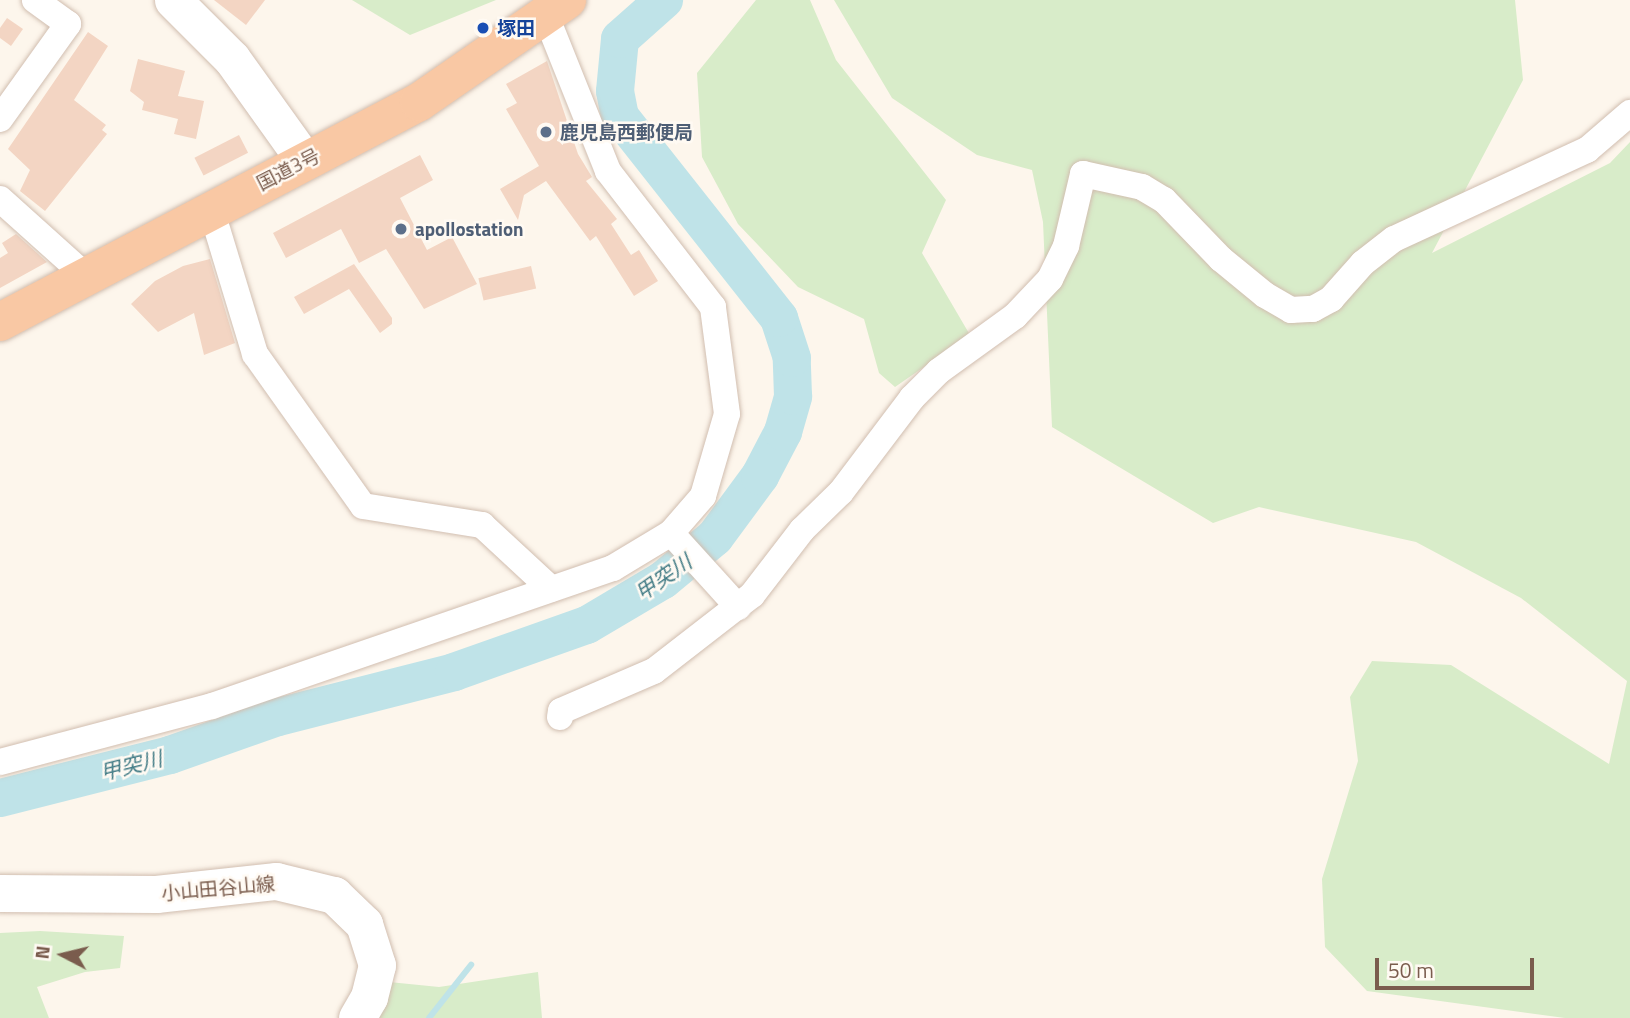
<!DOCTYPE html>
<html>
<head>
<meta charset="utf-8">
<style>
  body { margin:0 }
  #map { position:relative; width:1630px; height:1018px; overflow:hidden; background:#fdf6ec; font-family:"Titillium Web","Noto Sans JP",sans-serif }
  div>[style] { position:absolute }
  .green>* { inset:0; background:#d8ecc9 }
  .stream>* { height:6px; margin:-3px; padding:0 3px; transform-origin:3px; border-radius:3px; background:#bfe3e8 }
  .river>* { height:38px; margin:-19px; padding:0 19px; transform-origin:19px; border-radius:19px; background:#bfe3e8 }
  .building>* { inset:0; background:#f3d5c3; transform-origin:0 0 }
  .roads { filter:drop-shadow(0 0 2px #d1beb0) drop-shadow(0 0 2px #d1beb0) }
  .minor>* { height:26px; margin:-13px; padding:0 13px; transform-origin:13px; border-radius:13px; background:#fff }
  .secondary>* { height:37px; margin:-18.5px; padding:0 18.5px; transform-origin:18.5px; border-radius:18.5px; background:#fff }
  .trunk>* { height:38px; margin:-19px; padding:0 19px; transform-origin:19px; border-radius:19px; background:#f9c8a4 }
  .dots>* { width:19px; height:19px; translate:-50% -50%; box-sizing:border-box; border:4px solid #fffaf3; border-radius:50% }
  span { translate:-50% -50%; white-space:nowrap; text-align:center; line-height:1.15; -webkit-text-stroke:5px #fffaf3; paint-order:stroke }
  .transit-label { font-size:19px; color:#164399; font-weight:700 }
  .left { translate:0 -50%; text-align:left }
  .service-label { font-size:19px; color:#4e5e75; font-weight:700 }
  .street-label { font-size:19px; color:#7a5c4d }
  .water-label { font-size:21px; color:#437c86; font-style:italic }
  .north { position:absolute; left:28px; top:920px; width:70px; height:70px; -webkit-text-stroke:5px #fffaf3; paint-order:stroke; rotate:277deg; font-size:19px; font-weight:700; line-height:28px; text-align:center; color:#7a5c4d }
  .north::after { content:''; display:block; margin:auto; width:24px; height:32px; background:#7a5c4d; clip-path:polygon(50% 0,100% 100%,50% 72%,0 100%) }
  .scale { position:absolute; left:1375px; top:958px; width:159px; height:32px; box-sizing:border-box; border:4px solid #7a5c4d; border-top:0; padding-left:9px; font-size:21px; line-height:24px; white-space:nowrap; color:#7a5c4d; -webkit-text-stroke:5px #fffaf3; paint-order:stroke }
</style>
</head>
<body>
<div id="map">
  <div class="green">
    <div style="clip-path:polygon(352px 0,496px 0,410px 35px)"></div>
    <div style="clip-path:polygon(756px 0,810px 0,836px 60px,946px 200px,922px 253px,970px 335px,895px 387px,879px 373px,864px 319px,798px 287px,738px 224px,702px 157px,697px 73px)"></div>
    <div style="clip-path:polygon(834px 0,1515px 0,1523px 80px,1432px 253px,1610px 163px,1630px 142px,1630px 1018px,1565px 1018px,1367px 991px,1325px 947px,1322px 879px,1358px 761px,1350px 697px,1372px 661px,1451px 665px,1609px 764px,1627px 681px,1521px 598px,1416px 542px,1259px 507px,1213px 523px,1052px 427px,1043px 222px,1032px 170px,977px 155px,892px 98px)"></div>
    <div style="clip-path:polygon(40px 931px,124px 936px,120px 968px,85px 972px,37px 987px,49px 1018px,0 1018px,0 933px)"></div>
    <div style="clip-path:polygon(538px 972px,542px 1018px,349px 1018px,389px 982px,439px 987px)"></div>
  </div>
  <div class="stream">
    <div style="left:429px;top:1018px;width:68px;rotate:-51.6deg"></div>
  </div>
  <div class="river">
    <div style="left:0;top:798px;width:175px;rotate:-14.2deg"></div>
    <div style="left:170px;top:755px;width:114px;rotate:-19.4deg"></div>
    <div style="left:278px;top:717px;width:182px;rotate:-14.3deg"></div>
    <div style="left:454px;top:672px;width:141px;rotate:-19.5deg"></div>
    <div style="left:587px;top:625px;width:88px;rotate:-30.6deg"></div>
    <div style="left:663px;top:580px;width:67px;rotate:-39.6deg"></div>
    <div style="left:715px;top:537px;width:76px;rotate:-53.6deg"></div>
    <div style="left:760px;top:476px;width:50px;rotate:-62.4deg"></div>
    <div style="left:783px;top:432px;width:37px;rotate:-74deg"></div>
    <div style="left:793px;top:396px;width:38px;rotate:-92deg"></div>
    <div style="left:792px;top:358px;width:42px;rotate:-108deg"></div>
    <div style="left:779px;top:318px;width:256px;rotate:-128.3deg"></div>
    <div style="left:620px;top:117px;width:26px;rotate:-101deg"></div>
    <div style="left:615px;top:91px;width:52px;rotate:-84.5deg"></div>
    <div style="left:620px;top:39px;width:59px;rotate:-41.6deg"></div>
  </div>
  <div class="building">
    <div style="clip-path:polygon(214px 0,265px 0,246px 25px)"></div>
    <div style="clip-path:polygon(7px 18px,23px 29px,11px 46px,0 38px,0 28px)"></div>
    <div style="clip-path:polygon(88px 32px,108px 46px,74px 100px,106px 125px,102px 130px,107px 134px,45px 211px,20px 191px,30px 170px,8px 149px)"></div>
    <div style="clip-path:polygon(138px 59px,185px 71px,178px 96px,204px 101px,196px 139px,174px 134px,178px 119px,142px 110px,144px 102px,130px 91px)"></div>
    <div style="clip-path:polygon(547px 61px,578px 154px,592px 177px,586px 181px,617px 219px,611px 224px,631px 255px,639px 250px,658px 281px,634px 296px,596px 236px,590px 241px,546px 181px,524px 195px,518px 220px,500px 189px,539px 166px,506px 109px,517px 103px,506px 84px)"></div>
    <div style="left:239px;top:135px;width:20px;height:50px;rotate:63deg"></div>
    <div style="clip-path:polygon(420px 155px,433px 180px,400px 198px,427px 250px,452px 237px,477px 284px,424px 309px,386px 249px,359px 263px,341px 229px,286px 258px,273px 233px)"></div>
    <div style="clip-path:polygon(16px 234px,47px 262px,0 288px,0 258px,8px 253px,2px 243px)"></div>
    <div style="clip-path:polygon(210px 259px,235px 343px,204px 355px,194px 313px,158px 332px,131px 304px,155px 281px,183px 266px)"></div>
    <div style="clip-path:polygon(354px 264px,392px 318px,392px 324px,380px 333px,349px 289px,304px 314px,294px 297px)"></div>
    <div style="left:531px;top:266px;width:23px;height:54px;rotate:77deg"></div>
  </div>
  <div class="roads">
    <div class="minor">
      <div style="left:0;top:119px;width:117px;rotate:-54.4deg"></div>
      <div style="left:68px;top:24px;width:41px;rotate:-144deg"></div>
      <div style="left:0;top:199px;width:118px;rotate:41.9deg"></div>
      <div style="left:211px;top:209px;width:152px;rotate:73.1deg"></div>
      <div style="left:255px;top:354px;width:186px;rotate:54.6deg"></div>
      <div style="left:363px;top:506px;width:121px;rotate:9.1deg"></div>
      <div style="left:482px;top:525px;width:94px;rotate:42.8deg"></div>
      <div style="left:671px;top:533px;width:100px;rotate:47.8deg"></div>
      <div style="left:560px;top:717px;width:6px;rotate:-81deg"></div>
      <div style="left:561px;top:711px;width:101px;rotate:-23.3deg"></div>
      <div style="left:654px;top:671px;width:124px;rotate:-37.8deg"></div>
      <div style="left:752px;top:595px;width:82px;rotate:-52.4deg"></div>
      <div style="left:802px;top:530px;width:54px;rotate:-44.3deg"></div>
      <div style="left:841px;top:492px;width:118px;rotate:-52.9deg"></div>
      <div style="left:912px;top:398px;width:38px;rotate:-45deg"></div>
      <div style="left:939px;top:371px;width:94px;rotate:-35.9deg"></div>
      <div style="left:1015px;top:316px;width:51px;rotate:-46.6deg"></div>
      <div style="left:1050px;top:279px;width:37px;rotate:-64deg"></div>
      <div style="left:1066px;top:246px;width:74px;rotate:-76.7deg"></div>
      <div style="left:1083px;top:174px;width:60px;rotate:12.4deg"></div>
      <div style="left:1142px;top:187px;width:26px;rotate:31deg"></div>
      <div style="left:1164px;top:200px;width:82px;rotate:46deg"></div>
      <div style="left:1221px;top:259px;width:57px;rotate:39.3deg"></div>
      <div style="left:1265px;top:295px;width:30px;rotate:30deg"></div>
      <div style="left:1291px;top:310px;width:22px;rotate:-3deg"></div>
      <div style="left:1313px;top:309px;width:21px;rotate:-29deg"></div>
      <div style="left:1331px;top:299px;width:48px;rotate:-48.4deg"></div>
      <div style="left:1363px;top:263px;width:39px;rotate:-38deg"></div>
      <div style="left:1394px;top:239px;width:213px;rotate:-24.8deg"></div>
      <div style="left:1587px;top:150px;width:57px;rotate:-40.7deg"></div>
      <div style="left:0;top:762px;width:219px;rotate:-14.8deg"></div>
      <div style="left:212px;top:706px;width:424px;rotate:-19deg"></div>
      <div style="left:613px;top:568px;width:68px;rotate:-31.1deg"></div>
      <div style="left:671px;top:533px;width:49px;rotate:-49.1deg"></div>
      <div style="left:703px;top:496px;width:85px;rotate:-73.7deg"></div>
      <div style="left:727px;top:414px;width:108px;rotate:-97.5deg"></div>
      <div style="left:713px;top:307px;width:172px;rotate:-127.7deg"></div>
      <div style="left:608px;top:171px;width:167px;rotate:-111.8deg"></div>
    </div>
    <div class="secondary">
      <div style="left:173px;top:0;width:83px;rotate:45deg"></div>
      <div style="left:232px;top:59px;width:125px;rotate:54.4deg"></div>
      <div style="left:0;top:893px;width:156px;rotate:0.4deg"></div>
      <div style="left:156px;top:894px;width:121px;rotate:-6.2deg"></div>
      <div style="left:276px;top:881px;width:60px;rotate:13.6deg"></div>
      <div style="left:334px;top:895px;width:42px;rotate:44deg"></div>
      <div style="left:364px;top:924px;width:43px;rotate:72.4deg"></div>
      <div style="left:377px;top:965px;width:33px;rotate:104deg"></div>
      <div style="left:369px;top:997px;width:24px;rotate:120deg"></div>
    </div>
    <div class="trunk">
      <div style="left:0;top:322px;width:473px;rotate:-27.7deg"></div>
      <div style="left:419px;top:102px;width:180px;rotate:-34.6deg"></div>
    </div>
  </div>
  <div class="dots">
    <div style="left:483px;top:28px;background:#1a4fb4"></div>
    <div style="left:546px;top:132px;background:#5c6f8a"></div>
    <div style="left:401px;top:229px;background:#5c6f8a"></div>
  </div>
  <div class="transit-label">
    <span class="left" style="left:497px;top:28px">塚田</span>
  </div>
  <div class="service-label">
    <span class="left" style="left:560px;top:132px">鹿児島西郵便局</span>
    <span class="left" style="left:415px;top:229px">apollostation</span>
  </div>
  <div class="street-label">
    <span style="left:288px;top:169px;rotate:-27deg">国道3号</span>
    <span style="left:218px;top:888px;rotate:-5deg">小山田谷山線</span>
  </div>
  <div class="water-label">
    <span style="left:663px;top:577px;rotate:-35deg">甲突川</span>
    <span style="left:131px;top:765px;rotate:-14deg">甲突川</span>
  </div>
  <div class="north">N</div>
  <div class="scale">50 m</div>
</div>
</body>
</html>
